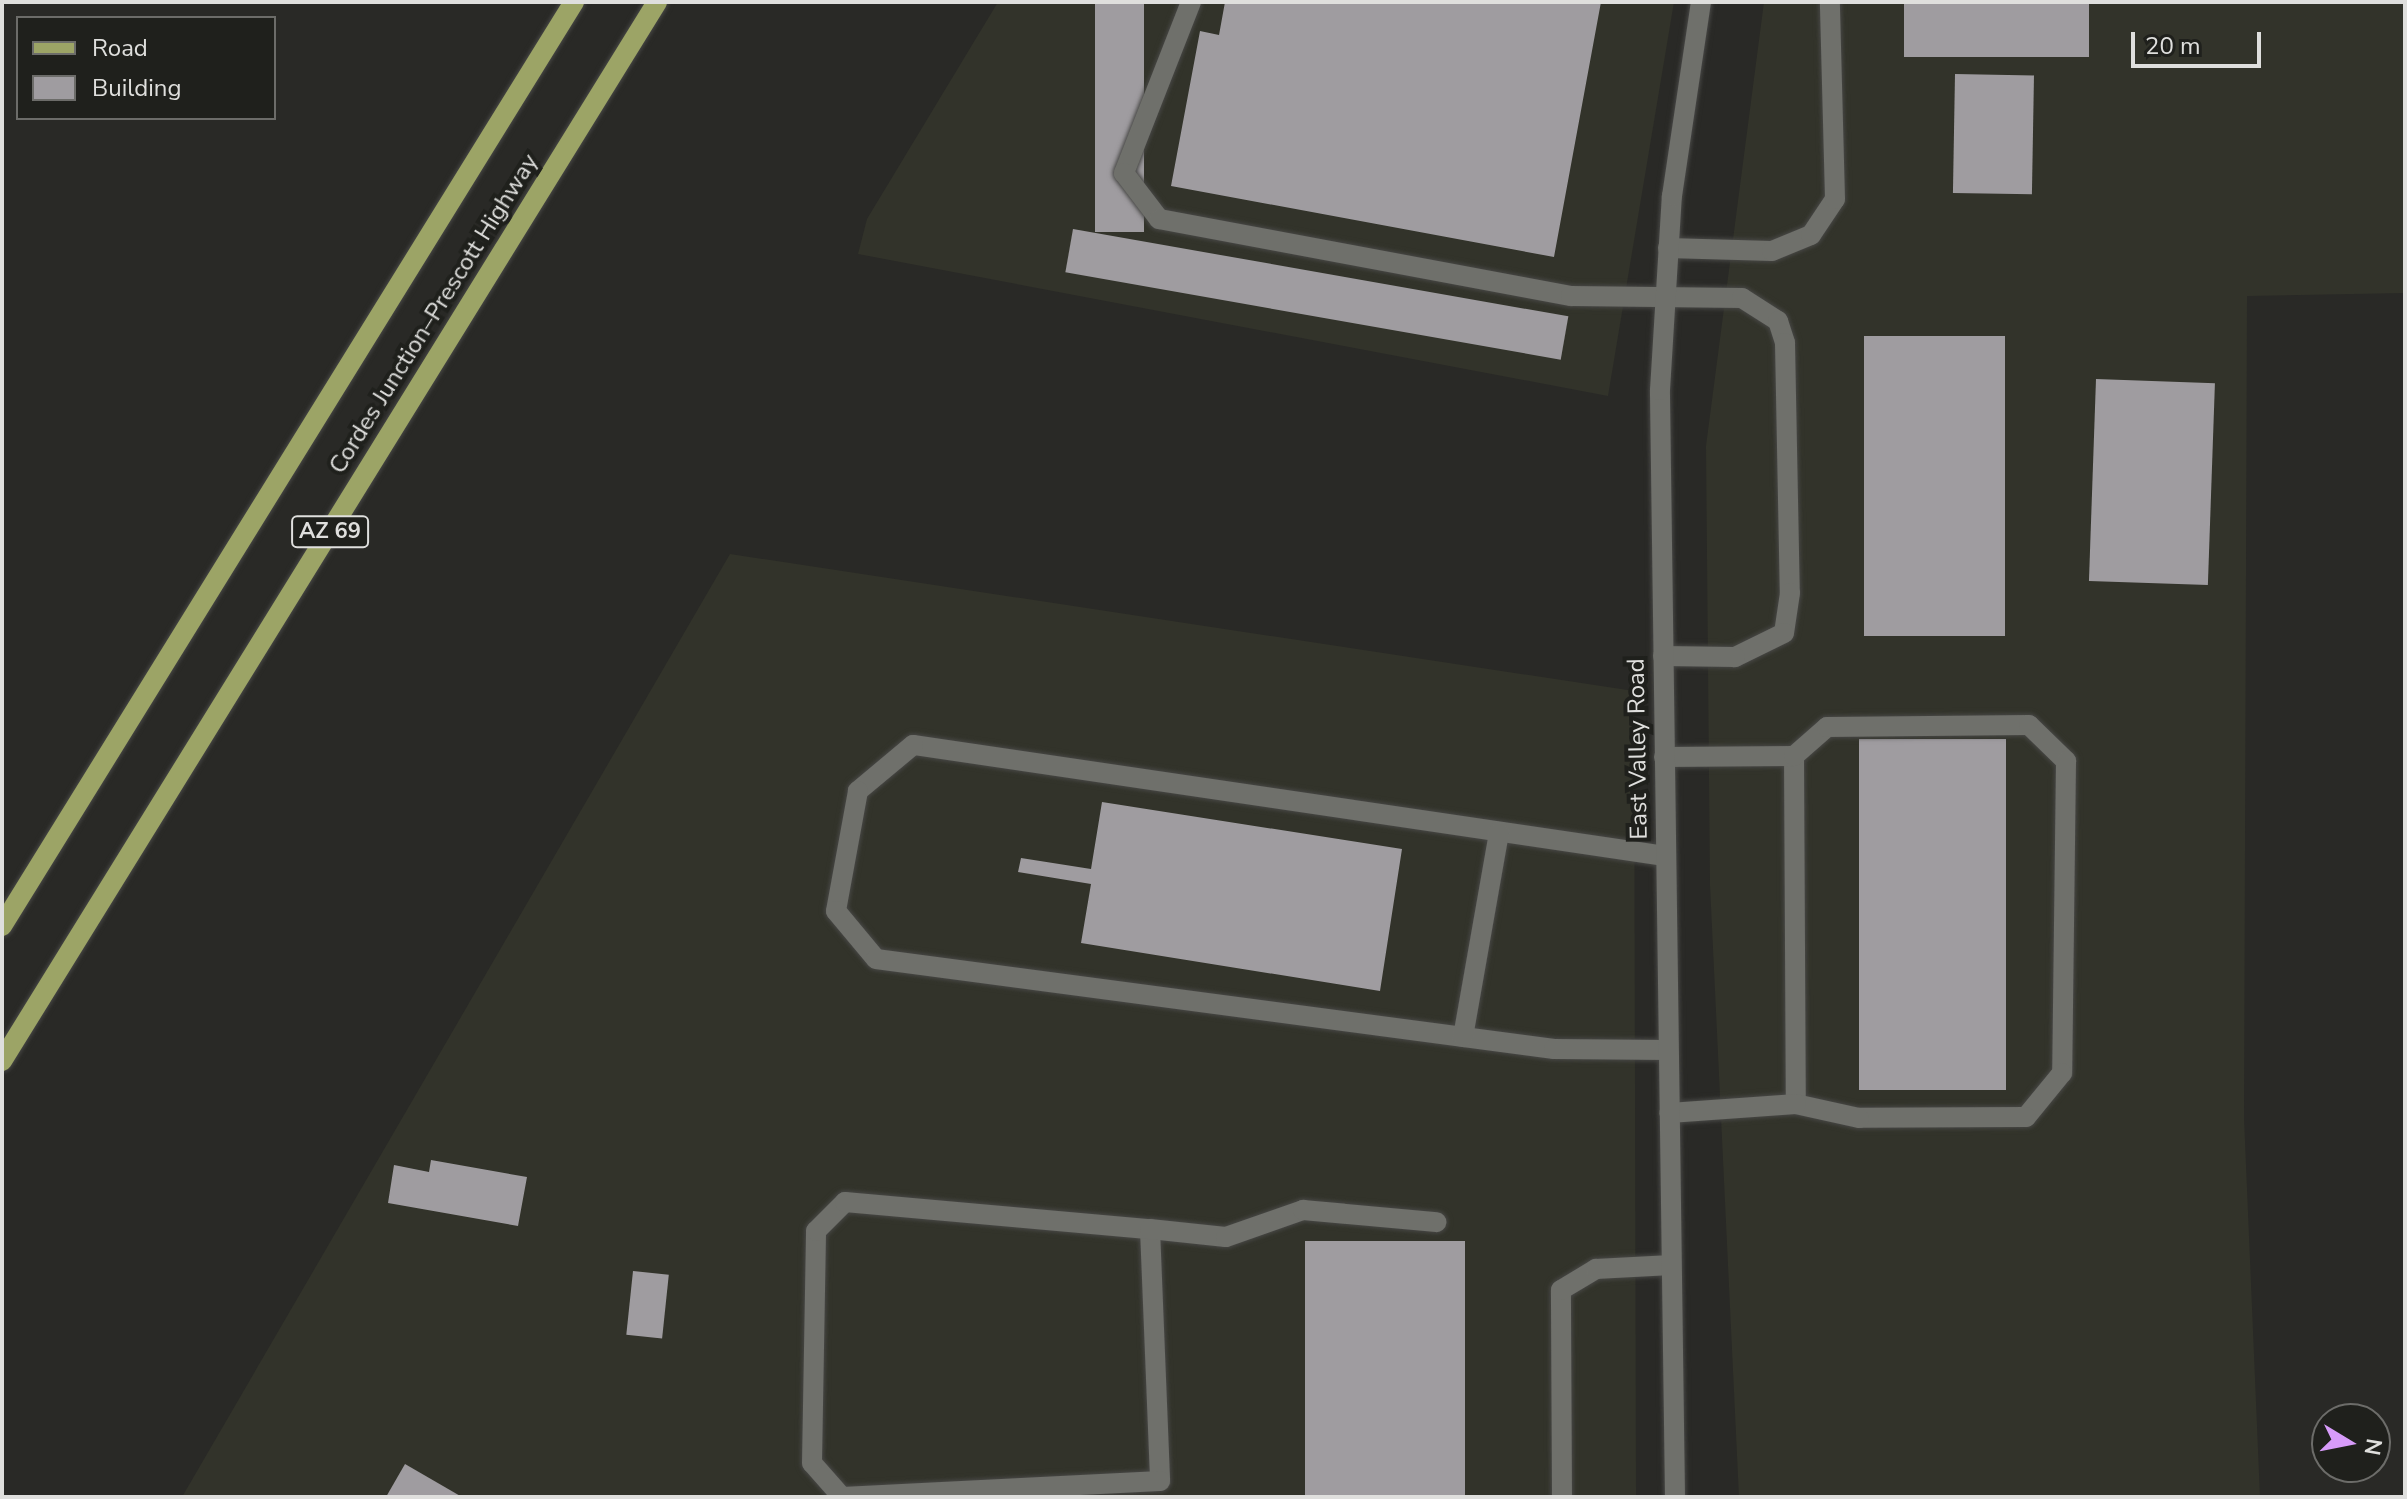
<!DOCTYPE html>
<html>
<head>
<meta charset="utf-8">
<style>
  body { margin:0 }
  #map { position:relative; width:2407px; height:1499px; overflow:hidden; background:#292926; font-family:"Nunito Sans",sans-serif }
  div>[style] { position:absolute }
  .built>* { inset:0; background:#32332a }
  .building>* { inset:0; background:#9f9ca0; transform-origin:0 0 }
  .roads { filter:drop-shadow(0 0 2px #474745) drop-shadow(0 0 2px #474745) }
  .service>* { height:20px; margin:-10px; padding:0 10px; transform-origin:10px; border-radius:10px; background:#6f706b }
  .minor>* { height:20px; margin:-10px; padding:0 10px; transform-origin:10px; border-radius:10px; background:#6f706b }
  .primary>* { height:20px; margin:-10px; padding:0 10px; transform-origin:10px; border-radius:10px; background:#9ca466 }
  span { translate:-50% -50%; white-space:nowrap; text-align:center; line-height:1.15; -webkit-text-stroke:8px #1f201c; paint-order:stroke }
  .shield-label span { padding:2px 6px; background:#1f201c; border:2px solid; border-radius:6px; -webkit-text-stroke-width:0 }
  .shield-label { font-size:22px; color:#dfdfdd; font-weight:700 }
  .street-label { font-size:24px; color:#dfdfdd }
  .frame { position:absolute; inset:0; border:4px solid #dfdfdd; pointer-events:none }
  .legend { position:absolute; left:16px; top:16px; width:260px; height:104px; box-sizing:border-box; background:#1f201c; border:2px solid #6c6c69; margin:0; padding:10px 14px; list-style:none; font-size:24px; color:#dfdfdd }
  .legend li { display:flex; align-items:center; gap:16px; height:40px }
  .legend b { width:40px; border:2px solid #6c6c69 }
  .north { position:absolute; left:2311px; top:1403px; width:80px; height:80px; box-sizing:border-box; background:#1f201c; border:2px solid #6c6c69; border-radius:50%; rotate:100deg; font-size:22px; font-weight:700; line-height:32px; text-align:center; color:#dfdfdd }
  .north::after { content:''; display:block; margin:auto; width:28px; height:36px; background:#d79bf9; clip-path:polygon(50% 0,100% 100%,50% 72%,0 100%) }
  .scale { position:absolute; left:2131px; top:32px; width:130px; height:36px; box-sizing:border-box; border:4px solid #dfdfdd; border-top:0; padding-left:10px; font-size:24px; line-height:28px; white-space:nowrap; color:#dfdfdd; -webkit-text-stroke:6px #1f201c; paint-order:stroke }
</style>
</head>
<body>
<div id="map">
  <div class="built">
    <div style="clip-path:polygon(998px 2px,1674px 2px,1608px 396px,858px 254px,867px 219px)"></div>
    <div style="clip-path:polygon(1764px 2px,2405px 2px,2405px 293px,2247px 296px,2244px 1118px,2260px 1497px,1739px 1497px,1710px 885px,1706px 446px)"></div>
    <div style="clip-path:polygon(730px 554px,1634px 691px,1636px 1497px,182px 1497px)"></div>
  </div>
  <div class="building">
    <div style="left:1095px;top:2px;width:49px;height:230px"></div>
    <div style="clip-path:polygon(1225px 2px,1601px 2px,1554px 257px,1171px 186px,1200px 31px,1219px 35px)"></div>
    <div style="left:1904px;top:2px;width:185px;height:55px"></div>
    <div style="left:1955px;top:74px;width:79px;height:119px;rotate:1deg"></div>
    <div style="left:1073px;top:229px;width:503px;height:44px;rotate:10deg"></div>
    <div style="left:1864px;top:336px;width:141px;height:300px"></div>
    <div style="left:2096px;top:379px;width:119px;height:202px;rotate:2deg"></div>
    <div style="left:1859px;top:739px;width:147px;height:351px"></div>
    <div style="clip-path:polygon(1102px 802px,1402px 849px,1380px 991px,1081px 943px,1091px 884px,1018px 872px,1021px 858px,1091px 869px)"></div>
    <div style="clip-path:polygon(431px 1160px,527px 1177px,518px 1226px,388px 1203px,394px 1165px,429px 1172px)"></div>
    <div style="left:1305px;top:1241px;width:160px;height:256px"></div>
    <div style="left:633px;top:1271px;width:36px;height:64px;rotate:6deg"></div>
    <div style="clip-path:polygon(405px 1464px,462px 1497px,386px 1497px)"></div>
  </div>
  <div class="roads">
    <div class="service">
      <div style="left:1191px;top:2px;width:184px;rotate:111.4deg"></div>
      <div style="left:1124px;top:173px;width:58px;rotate:52.7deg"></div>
      <div style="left:1159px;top:219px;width:419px;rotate:10.6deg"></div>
      <div style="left:1571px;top:296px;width:171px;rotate:0.7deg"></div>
      <div style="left:1742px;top:298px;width:43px;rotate:32.6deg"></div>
      <div style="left:1778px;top:321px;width:23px;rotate:72deg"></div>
      <div style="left:1785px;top:343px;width:250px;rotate:88.9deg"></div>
      <div style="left:1790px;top:593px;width:40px;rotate:98.5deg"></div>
      <div style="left:1784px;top:633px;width:55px;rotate:153.9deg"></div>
      <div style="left:1735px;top:657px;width:72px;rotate:-179.2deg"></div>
      <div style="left:1668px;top:248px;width:104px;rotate:1.7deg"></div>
      <div style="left:1772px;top:251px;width:42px;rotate:-22.3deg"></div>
      <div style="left:1811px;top:235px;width:43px;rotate:-56.3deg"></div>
      <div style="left:1835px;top:199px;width:197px;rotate:-91.5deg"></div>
      <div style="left:1794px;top:756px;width:348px;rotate:89.7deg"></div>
      <div style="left:1664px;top:757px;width:130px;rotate:-0.4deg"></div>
      <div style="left:1794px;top:756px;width:44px;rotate:-41.3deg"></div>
      <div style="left:1827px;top:727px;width:202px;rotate:-0.6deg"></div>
      <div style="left:2029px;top:725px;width:52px;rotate:44.2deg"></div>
      <div style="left:2066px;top:761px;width:312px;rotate:90.7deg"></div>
      <div style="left:2062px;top:1073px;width:57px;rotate:129.3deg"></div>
      <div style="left:2026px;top:1117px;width:167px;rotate:179.7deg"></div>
      <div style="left:1859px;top:1118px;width:65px;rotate:-167.5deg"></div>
      <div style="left:1796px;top:1104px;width:127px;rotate:175.9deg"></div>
      <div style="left:1665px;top:856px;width:760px;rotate:-171.6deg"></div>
      <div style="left:913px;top:745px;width:72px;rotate:140.1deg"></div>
      <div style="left:858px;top:791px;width:122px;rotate:100.4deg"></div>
      <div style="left:836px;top:911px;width:62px;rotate:50.2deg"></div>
      <div style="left:876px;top:959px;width:684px;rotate:7.56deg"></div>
      <div style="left:1554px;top:1049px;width:114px;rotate:0.5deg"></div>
      <div style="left:1463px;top:1037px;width:208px;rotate:-80deg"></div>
      <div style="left:1150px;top:1229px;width:252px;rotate:87.7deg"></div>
      <div style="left:1160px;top:1481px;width:318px;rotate:177.1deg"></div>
      <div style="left:842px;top:1497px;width:45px;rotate:-131.4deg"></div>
      <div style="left:812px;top:1463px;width:232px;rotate:-89deg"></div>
      <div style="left:816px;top:1231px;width:41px;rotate:-45deg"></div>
      <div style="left:845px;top:1202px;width:306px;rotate:5.1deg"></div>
      <div style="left:1150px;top:1229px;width:76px;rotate:6deg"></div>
      <div style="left:1226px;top:1237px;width:82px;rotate:-19.3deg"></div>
      <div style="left:1303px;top:1210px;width:134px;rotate:5.2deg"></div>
      <div style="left:1562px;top:1497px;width:207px;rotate:-90.3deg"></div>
      <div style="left:1561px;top:1290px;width:41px;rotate:-31deg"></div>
      <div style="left:1596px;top:1269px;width:75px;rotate:-3.1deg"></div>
    </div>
    <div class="minor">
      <div style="left:1675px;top:1497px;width:1107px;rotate:-90.78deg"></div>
      <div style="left:1660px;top:390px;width:194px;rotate:-86.5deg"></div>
      <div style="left:1672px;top:196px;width:196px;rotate:-81.5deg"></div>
    </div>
    <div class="primary">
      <div style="left:2px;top:926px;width:1087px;rotate:-58.24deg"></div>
      <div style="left:2px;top:1061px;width:1245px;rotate:-58.26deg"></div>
    </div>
  </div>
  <div class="shield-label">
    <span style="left:330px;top:532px">AZ 69</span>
  </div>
  <div class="street-label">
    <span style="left:434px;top:314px;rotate:-58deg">Cordes Junction–Prescott Highway</span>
    <span style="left:1638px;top:749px;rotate:-91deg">East Valley Road</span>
  </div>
  <div class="frame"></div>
  <ul class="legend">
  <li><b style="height:10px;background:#9ca466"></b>Road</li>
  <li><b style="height:22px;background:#9f9ca0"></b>Building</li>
  </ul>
  <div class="north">N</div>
  <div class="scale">20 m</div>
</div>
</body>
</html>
